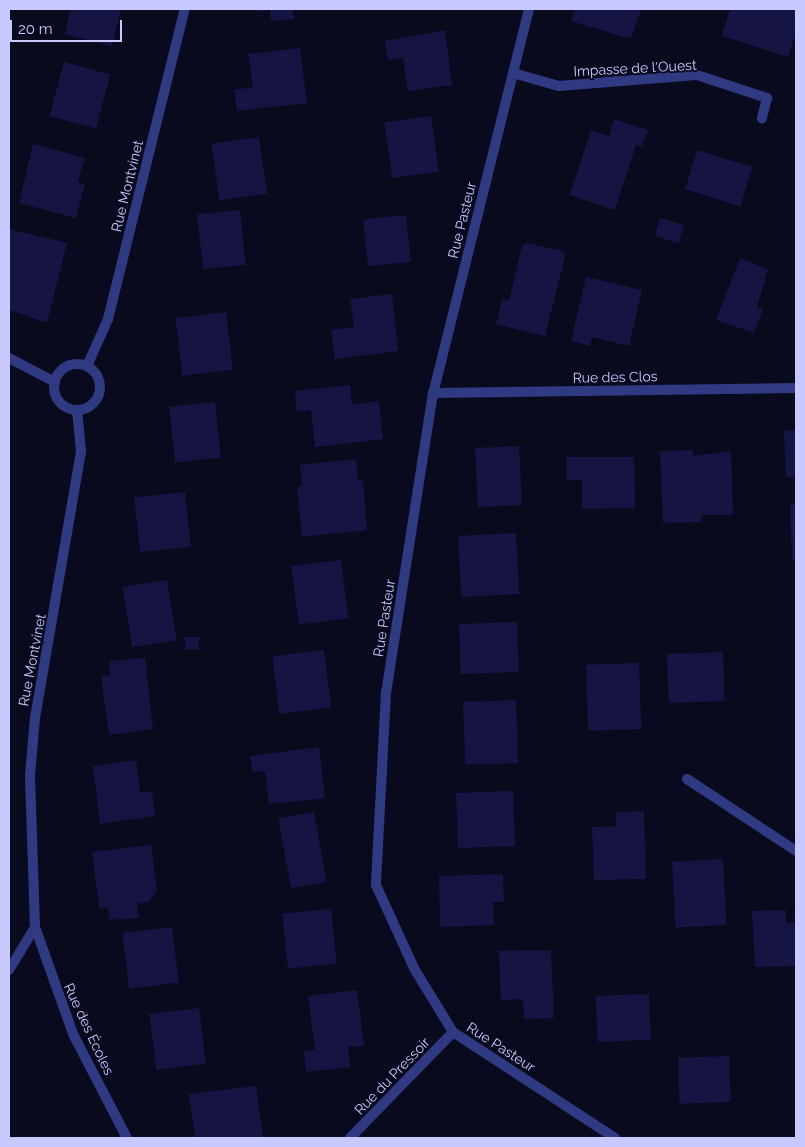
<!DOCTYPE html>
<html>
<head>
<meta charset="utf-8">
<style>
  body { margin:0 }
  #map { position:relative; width:805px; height:1147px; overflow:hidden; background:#0a0a1f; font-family:Raleway,sans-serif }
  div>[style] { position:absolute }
  .building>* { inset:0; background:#161442; transform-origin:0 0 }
  .service>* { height:10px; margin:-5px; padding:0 5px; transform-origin:5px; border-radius:5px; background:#303a83 }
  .minor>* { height:10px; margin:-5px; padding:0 5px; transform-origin:5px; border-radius:5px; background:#303a83 }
  .minor>.ring { margin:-5px; padding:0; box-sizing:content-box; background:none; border:10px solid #303a83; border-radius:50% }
  span { translate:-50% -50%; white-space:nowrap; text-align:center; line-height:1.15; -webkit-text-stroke:4px #0a0a1f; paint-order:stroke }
  .street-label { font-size:14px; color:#c8caff }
  .frame { position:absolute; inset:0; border:10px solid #c8caff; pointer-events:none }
  .scale { position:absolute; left:10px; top:20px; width:112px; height:22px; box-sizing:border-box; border:2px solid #c8caff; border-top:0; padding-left:6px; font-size:15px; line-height:18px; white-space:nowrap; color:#c8caff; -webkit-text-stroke:4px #0a0a1f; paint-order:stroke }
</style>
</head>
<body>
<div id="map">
  <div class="building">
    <div style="clip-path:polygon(71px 9px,121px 9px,112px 46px,65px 34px)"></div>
    <div style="clip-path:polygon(255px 9px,293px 9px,294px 19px,271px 21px,270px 10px,256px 12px)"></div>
    <div style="clip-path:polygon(575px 9px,641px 9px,631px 39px,571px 21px)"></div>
    <div style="clip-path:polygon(730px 9px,796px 9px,796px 32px,788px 57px,722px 36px)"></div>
    <div style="clip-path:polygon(445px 30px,452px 85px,408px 91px,403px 58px,388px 60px,385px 41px)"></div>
    <div style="clip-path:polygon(300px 48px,307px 103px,237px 111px,234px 90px,253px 87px,248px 54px)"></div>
    <div style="left:64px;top:62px;width:48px;height:56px;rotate:15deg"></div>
    <div style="left:431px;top:116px;width:56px;height:47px;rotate:82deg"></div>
    <div style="clip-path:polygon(614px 119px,648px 130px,642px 147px,636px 145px,615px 210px,570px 195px,591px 130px,609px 136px)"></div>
    <div style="left:259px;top:137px;width:57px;height:48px;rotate:82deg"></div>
    <div style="clip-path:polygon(33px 144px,85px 158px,78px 182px,85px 184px,76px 218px,19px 203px)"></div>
    <div style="left:697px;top:150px;width:58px;height:41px;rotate:17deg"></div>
    <div style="left:240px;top:210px;width:55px;height:43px;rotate:84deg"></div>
    <div style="left:406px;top:215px;width:47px;height:43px;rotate:84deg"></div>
    <div style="left:660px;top:218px;width:25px;height:19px;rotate:16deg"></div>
    <div style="clip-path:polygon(9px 229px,67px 243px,47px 323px,9px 310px)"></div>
    <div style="clip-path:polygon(526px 243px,563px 251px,565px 257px,545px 336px,496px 324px,502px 299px,509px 301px,522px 246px)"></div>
    <div style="clip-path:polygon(740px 258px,768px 269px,757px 307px,763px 309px,754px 333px,716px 320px)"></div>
    <div style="clip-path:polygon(586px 277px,642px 290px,629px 346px,592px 337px,590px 346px,571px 341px)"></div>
    <div style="clip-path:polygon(392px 294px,398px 351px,335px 359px,331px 330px,354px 327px,350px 299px)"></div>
    <div style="left:226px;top:312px;width:58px;height:51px;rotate:83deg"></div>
    <div style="clip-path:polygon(350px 385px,352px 405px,379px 401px,383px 439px,315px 447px,311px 410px,297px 411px,295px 391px)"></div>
    <div style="left:215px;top:402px;width:56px;height:46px;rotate:84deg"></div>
    <div style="clip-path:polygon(796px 430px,796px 477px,786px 477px,784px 431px)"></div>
    <div style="left:519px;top:446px;width:59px;height:44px;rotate:87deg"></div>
    <div style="clip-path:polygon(693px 450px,693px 456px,731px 451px,733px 515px,701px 515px,701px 522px,663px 523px,660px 451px)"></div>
    <div style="clip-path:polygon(566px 457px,634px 457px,635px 508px,582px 509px,582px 480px,567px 480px)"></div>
    <div style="clip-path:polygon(356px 459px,358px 481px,363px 480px,367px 530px,302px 537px,297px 487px,302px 486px,300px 465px)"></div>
    <div style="left:185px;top:492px;width:55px;height:51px;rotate:84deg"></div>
    <div style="clip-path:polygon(790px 504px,796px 504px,796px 560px,792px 560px)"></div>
    <div style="left:516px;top:533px;width:61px;height:58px;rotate:87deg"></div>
    <div style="left:341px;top:560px;width:59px;height:50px;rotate:83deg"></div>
    <div style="left:167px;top:580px;width:61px;height:45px;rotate:81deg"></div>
    <div style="left:517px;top:622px;width:50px;height:58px;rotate:88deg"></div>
    <div style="left:185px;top:637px;width:14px;height:13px"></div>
    <div style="left:324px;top:650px;width:58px;height:52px;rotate:83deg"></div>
    <div style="left:723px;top:652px;width:49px;height:56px;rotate:88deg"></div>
    <div style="clip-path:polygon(145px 658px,153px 729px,109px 735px,101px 676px,110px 675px,109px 661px)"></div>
    <div style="left:639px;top:663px;width:66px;height:53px;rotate:88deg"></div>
    <div style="left:516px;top:700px;width:63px;height:53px;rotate:88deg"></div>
    <div style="clip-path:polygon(319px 747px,325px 798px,269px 804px,265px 771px,253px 772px,250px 756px)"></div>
    <div style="clip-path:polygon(136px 760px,140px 793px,152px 791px,155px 816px,100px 824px,93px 766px)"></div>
    <div style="left:513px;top:791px;width:55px;height:57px;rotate:88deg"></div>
    <div style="clip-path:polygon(644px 811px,646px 879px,594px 880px,592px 827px,616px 826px,616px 812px)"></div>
    <div style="left:314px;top:812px;width:71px;height:36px;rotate:80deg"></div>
    <div style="clip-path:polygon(151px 845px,157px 890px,149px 902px,137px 904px,139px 918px,109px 920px,108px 907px,99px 908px,92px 852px)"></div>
    <div style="left:723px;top:859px;width:66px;height:51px;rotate:87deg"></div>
    <div style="clip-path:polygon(503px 874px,504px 902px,493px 902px,494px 925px,440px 927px,439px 876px)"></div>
    <div style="left:331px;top:909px;width:55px;height:49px;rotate:84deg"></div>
    <div style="clip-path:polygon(786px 910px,786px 923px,796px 922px,796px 966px,755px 967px,752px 911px)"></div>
    <div style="left:172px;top:927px;width:56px;height:50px;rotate:83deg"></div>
    <div style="clip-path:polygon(551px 950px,554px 1018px,524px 1019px,523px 999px,501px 1000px,499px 951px)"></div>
    <div style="clip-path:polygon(357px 990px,364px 1046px,348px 1047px,350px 1067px,306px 1072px,304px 1051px,315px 1050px,308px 996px)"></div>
    <div style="left:649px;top:994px;width:46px;height:53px;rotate:88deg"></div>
    <div style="left:199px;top:1008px;width:56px;height:50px;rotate:83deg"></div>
    <div style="left:729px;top:1056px;width:46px;height:51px;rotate:88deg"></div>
    <div style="clip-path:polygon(256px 1086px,263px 1138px,195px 1138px,189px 1094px)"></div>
  </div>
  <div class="service">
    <div style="left:513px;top:73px;width:48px;rotate:15.8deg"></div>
    <div style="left:559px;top:86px;width:138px;rotate:-4.6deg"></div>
    <div style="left:697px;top:75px;width:74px;rotate:18.2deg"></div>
    <div style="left:767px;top:98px;width:21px;rotate:104deg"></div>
    <div style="left:687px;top:779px;width:131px;rotate:33.4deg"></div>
  </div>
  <div class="minor">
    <div style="left:529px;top:9px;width:396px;rotate:104deg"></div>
    <div style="left:433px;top:393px;width:303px;rotate:98.9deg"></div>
    <div style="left:386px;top:692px;width:193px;rotate:93deg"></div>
    <div style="left:376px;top:885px;width:94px;rotate:65.4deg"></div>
    <div style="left:415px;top:970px;width:73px;rotate:58.5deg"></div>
    <div style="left:453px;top:1032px;width:194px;rotate:33.2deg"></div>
    <div style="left:9px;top:358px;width:52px;rotate:27.6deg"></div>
    <div class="ring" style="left:54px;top:364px;width:36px;height:36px"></div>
    <div style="left:87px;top:366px;width:51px;rotate:-65.9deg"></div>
    <div style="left:108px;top:319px;width:319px;rotate:-76.1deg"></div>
    <div style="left:433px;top:393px;width:363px;rotate:-0.8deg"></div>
    <div style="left:35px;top:927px;width:114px;rotate:70.4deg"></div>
    <div style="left:73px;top:1034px;width:117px;rotate:62.6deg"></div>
    <div style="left:9px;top:970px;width:50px;rotate:-58.8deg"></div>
    <div style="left:35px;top:927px;width:152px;rotate:-91.9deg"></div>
    <div style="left:30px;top:775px;width:57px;rotate:-85deg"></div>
    <div style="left:35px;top:718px;width:271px;rotate:-80.2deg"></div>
    <div style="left:81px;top:451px;width:41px;rotate:-95.6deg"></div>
    <div style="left:350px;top:1138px;width:148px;rotate:-45.8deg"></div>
  </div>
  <div class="street-label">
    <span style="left:635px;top:68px;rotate:-3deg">Impasse de l'Ouest</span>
    <span style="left:127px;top:186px;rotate:-76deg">Rue Montvinet</span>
    <span style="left:462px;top:220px;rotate:-76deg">Rue Pasteur</span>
    <span style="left:615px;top:377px;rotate:-1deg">Rue des Clos</span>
    <span style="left:384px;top:618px;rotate:-81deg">Rue Pasteur</span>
    <span style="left:32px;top:660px;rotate:-79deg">Rue Montvinet</span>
    <span style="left:89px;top:1029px;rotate:65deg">Rue des Écoles</span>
    <span style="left:501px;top:1047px;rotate:33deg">Rue Pasteur</span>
    <span style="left:392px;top:1076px;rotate:-46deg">Rue du Pressoir</span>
  </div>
  <div class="frame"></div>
  <div class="scale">20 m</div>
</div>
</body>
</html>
